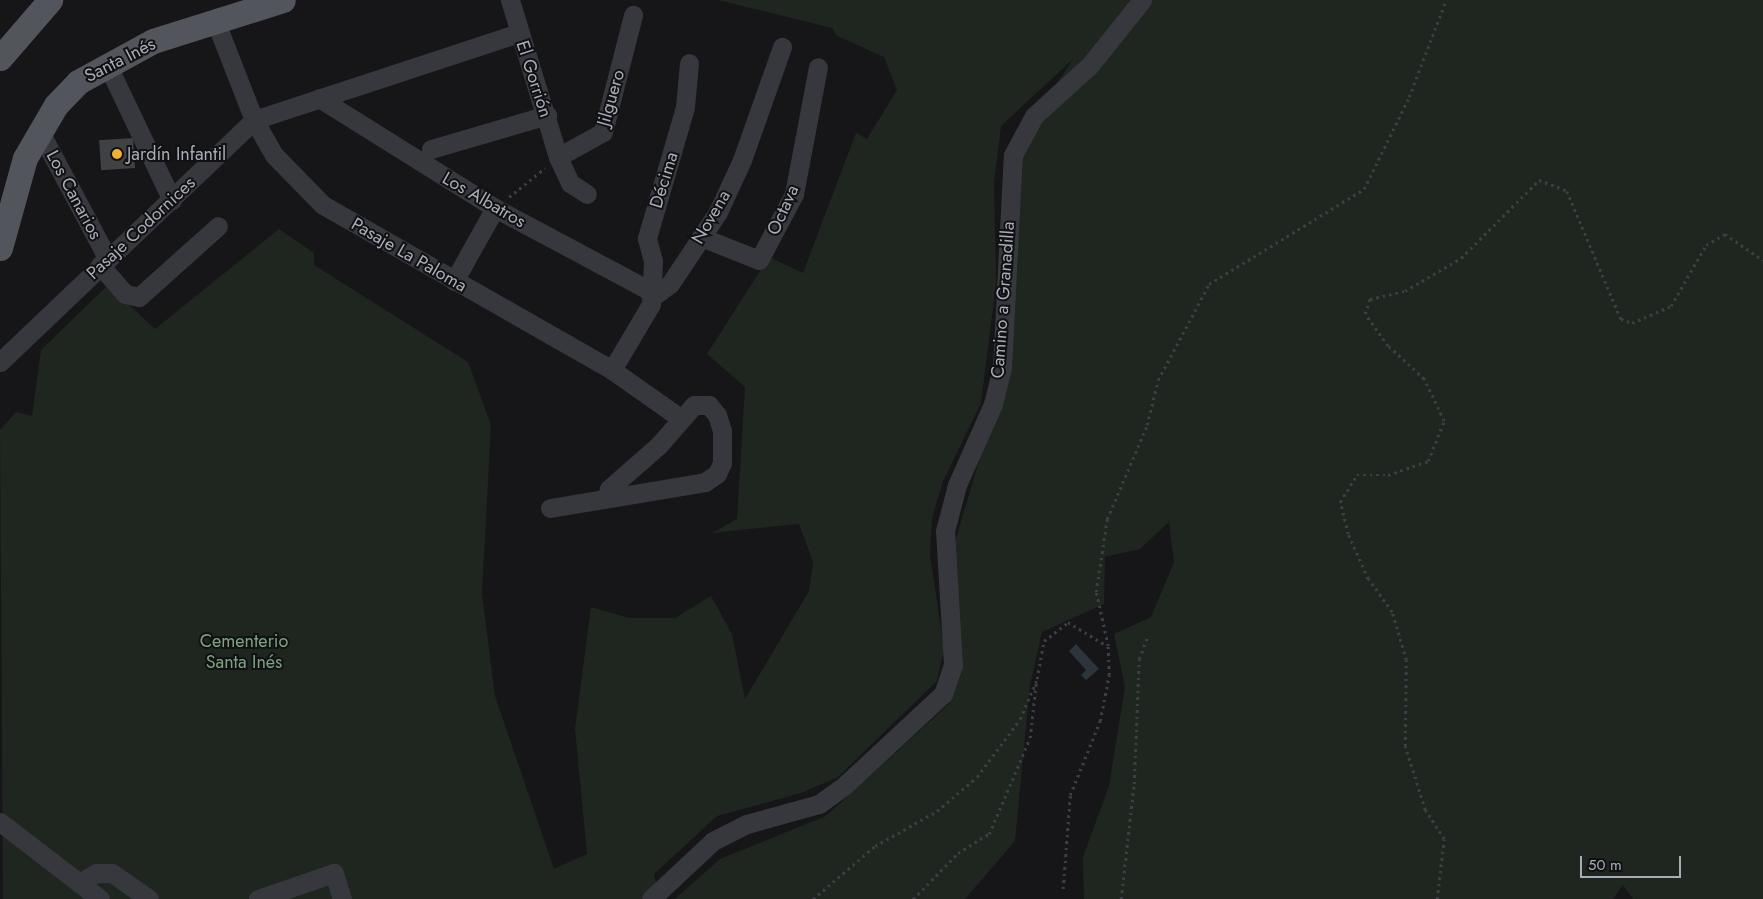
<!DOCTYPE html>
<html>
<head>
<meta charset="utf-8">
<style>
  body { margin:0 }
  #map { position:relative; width:1763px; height:899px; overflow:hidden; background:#161618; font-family:Jost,sans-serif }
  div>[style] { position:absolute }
  .green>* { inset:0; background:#1e261f }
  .water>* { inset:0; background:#2c353c }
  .building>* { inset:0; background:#404145; transform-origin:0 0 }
  .path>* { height:2.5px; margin-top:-1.25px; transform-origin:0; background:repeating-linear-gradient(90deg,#3d3f44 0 2.5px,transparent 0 6.5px) }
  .minor>* { height:19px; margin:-9.5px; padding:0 9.5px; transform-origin:9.5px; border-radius:9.5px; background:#37383d }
  .major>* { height:25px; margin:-12.5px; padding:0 12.5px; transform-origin:12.5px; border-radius:12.5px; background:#53555c }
  .dots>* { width:14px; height:14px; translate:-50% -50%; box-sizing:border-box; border:2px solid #111113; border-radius:50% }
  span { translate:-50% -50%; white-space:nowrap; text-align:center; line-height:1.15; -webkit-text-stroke:4px #111113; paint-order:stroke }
  .street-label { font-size:18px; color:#a8adb8 }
  .poi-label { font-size:18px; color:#a8adb8 }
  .left { translate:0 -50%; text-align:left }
  .park-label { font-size:18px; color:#7fa381 }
  .scale { position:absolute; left:1580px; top:856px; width:101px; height:22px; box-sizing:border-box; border:2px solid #a8adb8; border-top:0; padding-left:6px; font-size:15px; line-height:18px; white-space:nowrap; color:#a8adb8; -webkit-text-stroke:4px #111113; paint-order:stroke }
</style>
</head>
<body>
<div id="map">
  <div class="green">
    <div style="clip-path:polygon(718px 0,1763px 0,1763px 899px,1633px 899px,1623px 885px,1613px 899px,1084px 899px,1083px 857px,1109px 786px,1125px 687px,1114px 634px,1151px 617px,1174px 562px,1169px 522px,1140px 549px,1105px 557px,1104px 604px,1042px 632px,1030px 685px,1015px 841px,965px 899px,675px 899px,720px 859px,826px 816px,949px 704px,960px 644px,952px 552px,1005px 373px,1015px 158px,1032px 121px,1073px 59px,1001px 126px,994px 184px,996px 284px,981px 403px,943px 481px,932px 518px,930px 555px,944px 649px,937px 681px,838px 777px,801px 793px,717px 816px,654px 874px,660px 899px,3px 899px,0 430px,16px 412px,32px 416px,41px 350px,108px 285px,155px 329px,279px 229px,314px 253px,314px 265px,468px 362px,491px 425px,482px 593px,495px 696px,554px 869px,587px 854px,575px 729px,591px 607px,629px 618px,675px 618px,711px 596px,732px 634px,745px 699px,809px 591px,813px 562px,799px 524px,712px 533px,737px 519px,745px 387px,707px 354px,769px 257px,803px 273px,856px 133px,867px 139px,897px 90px,884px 57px,837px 36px,832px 28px)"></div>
  </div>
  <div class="water">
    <div style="clip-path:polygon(1076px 644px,1099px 669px,1086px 680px,1081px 675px,1086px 670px,1069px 651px)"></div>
  </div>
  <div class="building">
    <div style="left:133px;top:138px;width:30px;height:34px;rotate:86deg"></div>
  </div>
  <div class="path">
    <div style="left:509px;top:197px;width:46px;rotate:-38.9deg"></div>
    <div style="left:1063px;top:889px;width:94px;rotate:-85.7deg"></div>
    <div style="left:1070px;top:795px;width:80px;rotate:-67.9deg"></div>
    <div style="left:1100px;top:721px;width:47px;rotate:-78.9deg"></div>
    <div style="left:1109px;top:675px;width:29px;rotate:-92deg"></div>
    <div style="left:1108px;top:646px;width:55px;rotate:-102.5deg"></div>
    <div style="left:1096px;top:592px;width:74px;rotate:-81.4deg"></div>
    <div style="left:1107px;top:519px;width:102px;rotate:-66.9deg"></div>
    <div style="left:1147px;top:425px;width:46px;rotate:-76.3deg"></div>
    <div style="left:1158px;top:380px;width:109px;rotate:-62deg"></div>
    <div style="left:1209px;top:284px;width:182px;rotate:-31.5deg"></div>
    <div style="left:1364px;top:189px;width:102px;rotate:-63.9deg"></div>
    <div style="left:1409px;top:97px;width:104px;rotate:-69.1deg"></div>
    <div style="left:813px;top:899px;width:82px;rotate:-40.5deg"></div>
    <div style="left:875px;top:846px;width:71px;rotate:-29.4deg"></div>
    <div style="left:937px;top:811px;width:52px;rotate:-40.4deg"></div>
    <div style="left:977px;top:777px;width:72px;rotate:-53.4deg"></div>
    <div style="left:1020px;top:719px;width:43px;rotate:-67deg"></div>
    <div style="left:1037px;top:679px;width:39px;rotate:-80deg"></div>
    <div style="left:1044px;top:641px;width:31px;rotate:-38deg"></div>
    <div style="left:1068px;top:622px;width:46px;rotate:31.6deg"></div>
    <div style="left:913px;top:899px;width:64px;rotate:-45.6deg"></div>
    <div style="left:958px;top:853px;width:36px;rotate:-32deg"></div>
    <div style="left:989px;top:834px;width:104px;rotate:-66.9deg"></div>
    <div style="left:1030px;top:738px;width:55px;rotate:-83.8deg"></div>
    <div style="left:1121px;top:899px;width:116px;rotate:-83.6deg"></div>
    <div style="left:1134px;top:784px;width:125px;rotate:-87.7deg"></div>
    <div style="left:1139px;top:659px;width:22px;rotate:-69deg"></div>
    <div style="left:1437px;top:899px;width:60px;rotate:-83.3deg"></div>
    <div style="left:1444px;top:839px;width:35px;rotate:-123deg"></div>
    <div style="left:1425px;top:810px;width:67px;rotate:-107.4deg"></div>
    <div style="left:1405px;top:746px;width:86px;rotate:-89.3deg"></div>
    <div style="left:1406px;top:660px;width:50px;rotate:-106.3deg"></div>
    <div style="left:1392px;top:612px;width:41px;rotate:-126deg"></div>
    <div style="left:1368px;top:579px;width:49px;rotate:-114deg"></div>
    <div style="left:1348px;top:534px;width:33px;rotate:-104deg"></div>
    <div style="left:1340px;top:502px;width:32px;rotate:-58deg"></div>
    <div style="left:1357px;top:475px;width:31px"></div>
    <div style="left:1388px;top:475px;width:42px;rotate:-19.3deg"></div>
    <div style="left:1428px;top:461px;width:43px;rotate:-68.2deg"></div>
    <div style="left:1444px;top:421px;width:47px;rotate:-115.5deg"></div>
    <div style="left:1424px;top:379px;width:49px;rotate:-137.5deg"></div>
    <div style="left:1388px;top:346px;width:39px;rotate:-126deg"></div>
    <div style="left:1365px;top:314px;width:16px;rotate:-72deg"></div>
    <div style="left:1370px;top:299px;width:36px;rotate:-13deg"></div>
    <div style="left:1405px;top:291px;width:65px;rotate:-30.5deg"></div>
    <div style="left:1461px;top:258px;width:110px;rotate:-45deg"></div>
    <div style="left:1539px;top:180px;width:30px;rotate:21deg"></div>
    <div style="left:1567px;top:191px;width:139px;rotate:67.1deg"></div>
    <div style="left:1621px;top:319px;width:12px;rotate:20deg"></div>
    <div style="left:1632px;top:323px;width:43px;rotate:-23.6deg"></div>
    <div style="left:1671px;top:306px;width:70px;rotate:-60.2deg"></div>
    <div style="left:1706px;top:245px;width:22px;rotate:-30deg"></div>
    <div style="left:1725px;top:234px;width:46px;rotate:34.4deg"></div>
  </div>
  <div class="minor">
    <div style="left:510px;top:0;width:164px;rotate:73deg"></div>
    <div style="left:558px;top:157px;width:29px;rotate:65deg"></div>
    <div style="left:570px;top:183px;width:20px;rotate:33deg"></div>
    <div style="left:215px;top:20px;width:107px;rotate:68.7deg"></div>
    <div style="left:254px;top:120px;width:40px;rotate:60.3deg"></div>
    <div style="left:274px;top:155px;width:70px;rotate:45.6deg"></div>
    <div style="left:323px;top:205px;width:333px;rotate:29.7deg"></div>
    <div style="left:612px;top:370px;width:83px;rotate:35.2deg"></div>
    <div style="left:107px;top:64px;width:151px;rotate:64.5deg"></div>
    <div style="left:319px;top:98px;width:208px;rotate:32deg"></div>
    <div style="left:495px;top:208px;width:172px;rotate:28.1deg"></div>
    <div style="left:647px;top:289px;width:9px;rotate:58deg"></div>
    <div style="left:39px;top:130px;width:146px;rotate:61.9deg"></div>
    <div style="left:431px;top:149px;width:121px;rotate:-16.3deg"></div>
    <div style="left:558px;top:157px;width:51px;rotate:-29.1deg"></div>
    <div style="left:603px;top:132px;width:121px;rotate:-75.6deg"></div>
    <div style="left:701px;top:237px;width:62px;rotate:21.6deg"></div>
    <div style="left:759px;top:260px;width:75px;rotate:-62.1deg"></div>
    <div style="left:794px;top:194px;width:129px;rotate:-79.3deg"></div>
    <div style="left:100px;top:265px;width:38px;rotate:49deg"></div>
    <div style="left:125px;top:294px;width:14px;rotate:12deg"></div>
    <div style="left:139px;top:297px;width:106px;rotate:-41.9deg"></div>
    <div style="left:454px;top:281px;width:84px;rotate:-60.7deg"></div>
    <div style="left:652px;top:297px;width:22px;rotate:-36deg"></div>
    <div style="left:670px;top:284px;width:87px;rotate:-56.3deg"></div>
    <div style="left:718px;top:212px;width:57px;rotate:-65.2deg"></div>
    <div style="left:742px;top:160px;width:120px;rotate:-70.5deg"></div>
    <div style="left:0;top:362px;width:351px;rotate:-43.6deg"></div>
    <div style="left:254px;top:120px;width:279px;rotate:-18.2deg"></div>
    <div style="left:612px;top:370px;width:77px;rotate:-59.4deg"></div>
    <div style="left:651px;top:304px;width:43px;rotate:-87.3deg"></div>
    <div style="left:653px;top:261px;width:24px;rotate:-105deg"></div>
    <div style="left:647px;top:238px;width:136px;rotate:-73.8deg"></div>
    <div style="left:685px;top:107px;width:44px;rotate:-84.8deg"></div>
    <div style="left:550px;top:508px;width:157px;rotate:-9.5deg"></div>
    <div style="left:705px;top:482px;width:14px;rotate:-34deg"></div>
    <div style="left:717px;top:474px;width:12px;rotate:-66deg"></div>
    <div style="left:722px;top:463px;width:32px;rotate:-90deg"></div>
    <div style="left:722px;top:431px;width:17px;rotate:-107deg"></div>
    <div style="left:717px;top:415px;width:13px;rotate:-129deg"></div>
    <div style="left:709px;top:405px;width:15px;rotate:180deg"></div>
    <div style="left:694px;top:405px;width:53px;rotate:131.2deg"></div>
    <div style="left:659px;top:445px;width:67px;rotate:138.7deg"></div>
    <div style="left:609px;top:489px;width:8px;rotate:104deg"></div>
    <div style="left:0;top:822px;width:126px;rotate:37.6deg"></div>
    <div style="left:79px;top:883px;width:20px;rotate:-30deg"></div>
    <div style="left:96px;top:873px;width:16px"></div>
    <div style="left:112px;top:873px;width:45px;rotate:35.1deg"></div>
    <div style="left:258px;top:899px;width:80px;rotate:-18.9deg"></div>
    <div style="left:334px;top:873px;width:27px;rotate:73deg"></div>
    <div style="left:651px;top:899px;width:85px;rotate:-43.1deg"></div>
    <div style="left:713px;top:841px;width:38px;rotate:-27deg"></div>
    <div style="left:747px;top:824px;width:75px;rotate:-15.5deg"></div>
    <div style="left:819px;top:804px;width:32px;rotate:-36deg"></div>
    <div style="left:845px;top:785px;width:134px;rotate:-42.9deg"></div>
    <div style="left:943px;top:694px;width:31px;rotate:-71deg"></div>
    <div style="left:953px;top:665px;width:134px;rotate:-93.4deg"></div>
    <div style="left:945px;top:531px;width:48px;rotate:-75.4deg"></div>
    <div style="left:957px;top:485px;width:89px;rotate:-66deg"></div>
    <div style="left:993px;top:404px;width:36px;rotate:-76deg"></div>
    <div style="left:1002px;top:369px;width:214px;rotate:-87.1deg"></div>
    <div style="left:1013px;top:155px;width:44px;rotate:-61.7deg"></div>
    <div style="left:1034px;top:116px;width:76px;rotate:-42.3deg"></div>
    <div style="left:1090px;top:65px;width:83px;rotate:-51.3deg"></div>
  </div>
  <div class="major">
    <div style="left:0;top:58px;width:77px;rotate:-49.2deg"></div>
    <div style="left:0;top:248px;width:93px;rotate:-74.5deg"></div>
    <div style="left:25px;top:158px;width:61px;rotate:-59.7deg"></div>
    <div style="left:56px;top:105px;width:32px;rotate:-46deg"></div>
    <div style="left:78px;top:82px;width:85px;rotate:-28.7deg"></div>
    <div style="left:153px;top:41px;width:136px;rotate:-17.5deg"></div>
  </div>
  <div class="dots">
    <div style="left:117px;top:154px;background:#f2b134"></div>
  </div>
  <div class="street-label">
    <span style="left:120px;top:60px;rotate:-27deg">Santa Inés</span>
    <span style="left:534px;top:79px;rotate:72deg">El Gorrión</span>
    <span style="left:611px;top:98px;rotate:-74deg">Jilguero</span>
    <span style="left:664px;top:180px;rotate:-73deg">Décima</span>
    <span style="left:74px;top:195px;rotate:62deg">Los Canarios</span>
    <span style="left:484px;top:200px;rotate:30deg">Los Albatros</span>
    <span style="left:783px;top:210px;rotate:-66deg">Octava</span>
    <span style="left:711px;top:217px;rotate:-60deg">Novena</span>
    <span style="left:141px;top:228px;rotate:-43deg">Pasaje Codornices</span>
    <span style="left:409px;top:255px;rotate:30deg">Pasaje La Paloma</span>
    <span style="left:1003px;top:300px;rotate:-86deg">Camino a Granadilla</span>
  </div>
  <div class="poi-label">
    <span class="left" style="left:127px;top:154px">Jardín Infantil</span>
  </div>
  <div class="park-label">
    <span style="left:244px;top:652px">Cementerio<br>Santa Inés</span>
  </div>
  <div class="scale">50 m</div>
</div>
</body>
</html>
